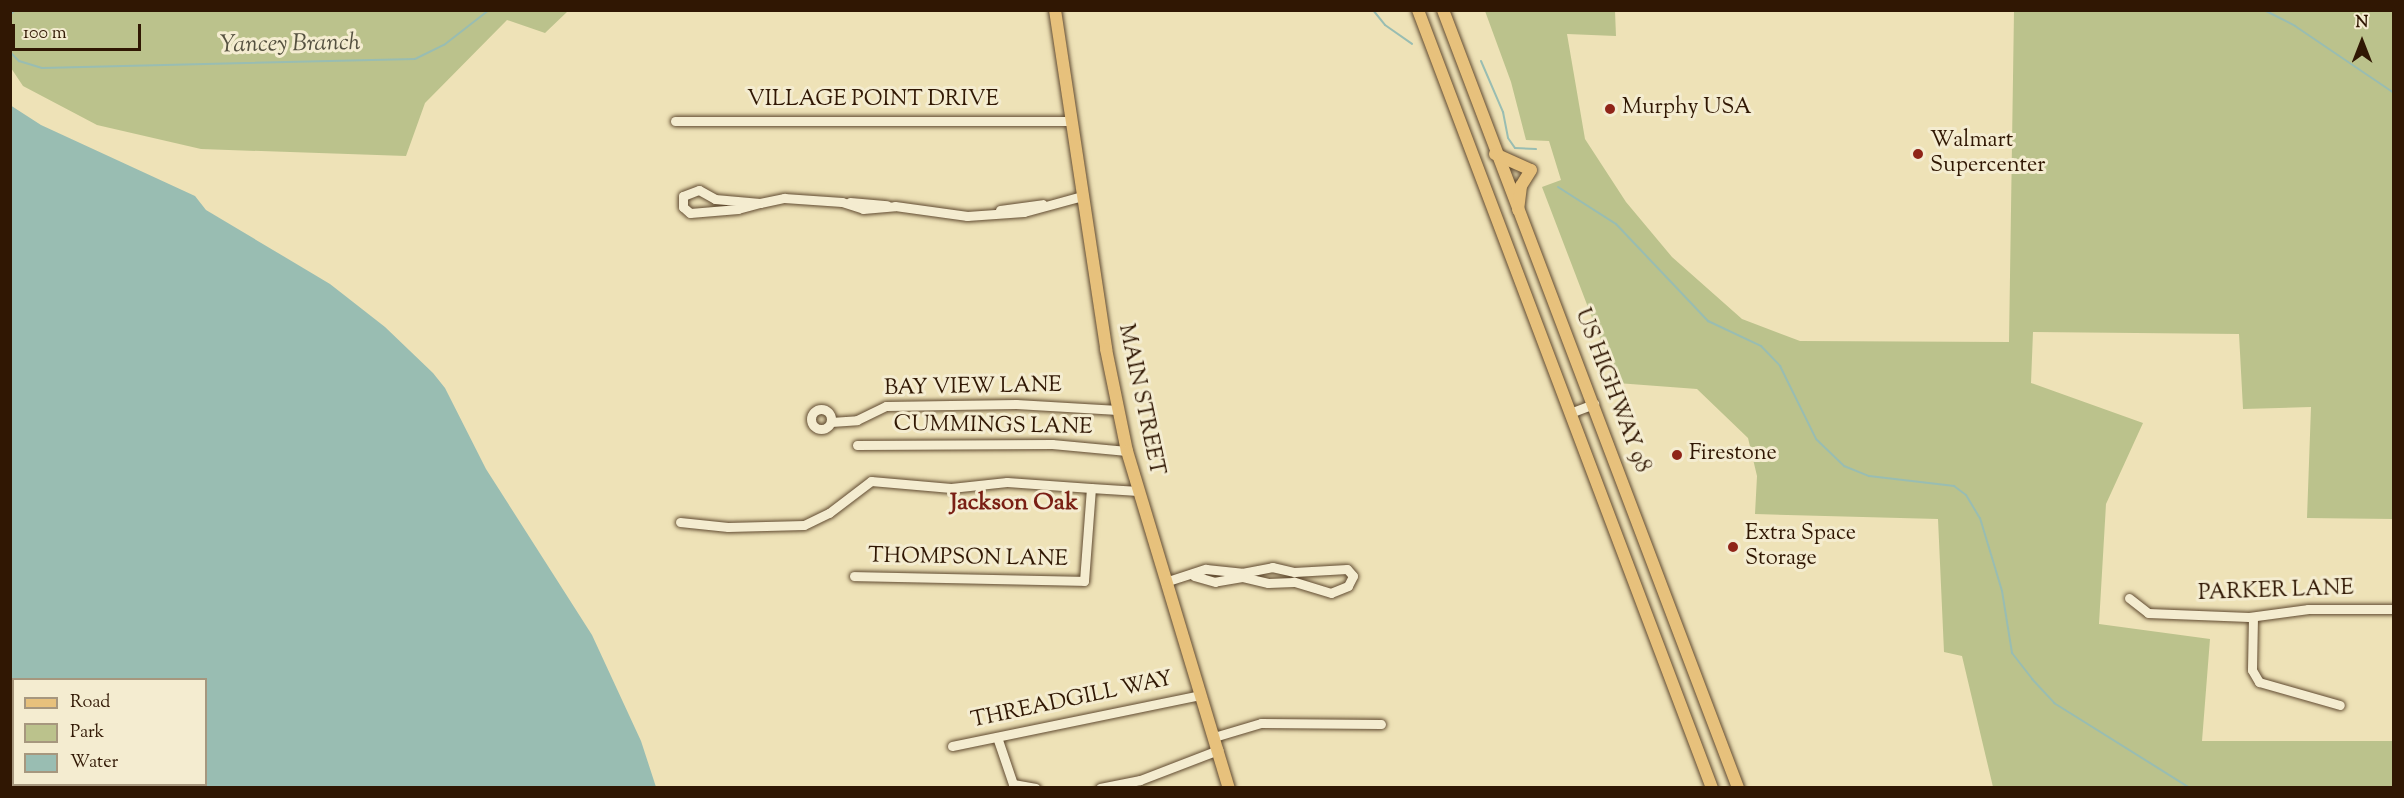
<!DOCTYPE html>
<html>
<head>
<meta charset="utf-8">
<style>
  body { margin:0 }
  #map { position:relative; width:2404px; height:798px; overflow:hidden; background:#eee2b7; font-family:"Sorts Mill Goudy",serif }
  div>[style] { position:absolute }
  .green>* { inset:0; background:#bbc28c }
  .water>* { inset:0; background:#99bdb2 }
  .stream>* { height:2px; margin:-1px; padding:0 1px; transform-origin:1px; border-radius:1px; background:#99bdb2 }
  .roads { filter:drop-shadow(0 0 2px #604a30) drop-shadow(0 0 2px #604a30) }
  .minor>* { height:9px; margin:-4.5px; padding:0 4.5px; transform-origin:4.5px; border-radius:4.5px; background:#f4ecd0 }
  .minor>.ring { margin:-4.5px; padding:0; box-sizing:content-box; background:none; border:9px solid #f4ecd0; border-radius:50% }
  .major>* { height:12px; margin:-6px; padding:0 6px; transform-origin:6px; border-radius:6px; background:#e7c17c }
  .dots>* { width:16px; height:16px; translate:-50% -50%; box-sizing:border-box; border:3px solid #f4ecd0; border-radius:50% }
  span { translate:-50% -50%; white-space:nowrap; text-align:center; line-height:1.15; -webkit-text-stroke:6px #f4ecd0; paint-order:stroke }
  .street-label { font-size:22px; color:#301703 }
  .poi-label { font-size:22px; color:#301703 }
  .left { translate:0 -50%; text-align:left }
  .water-label { font-size:24px; color:#555140; font-style:italic }
  .neighbourhood-label { font-size:24px; color:#7a1f14; font-weight:700 }
  .frame { position:absolute; inset:0; border:12px solid #301703; pointer-events:none }
  .legend { position:absolute; left:12px; top:678px; width:195px; height:108px; box-sizing:border-box; background:#f4ecd0; border:2px solid #a6977e; margin:0; padding:8px 10px; list-style:none; font-size:18px; color:#301703 }
  .legend li { display:flex; align-items:center; gap:12px; height:30px }
  .legend b { width:30px; border:2px solid #a6977e }
  .north { position:absolute; left:2332px; top:12px; width:60px; height:60px; -webkit-text-stroke:4px #f4ecd0; paint-order:stroke; rotate:0deg; font-size:16px; font-weight:700; line-height:24px; text-align:center; color:#301703 }
  .north::after { content:''; display:block; margin:auto; width:21px; height:27px; background:#301703; clip-path:polygon(50% 0,100% 100%,50% 72%,0 100%) }
  .scale { position:absolute; left:12px; top:24px; width:129px; height:27px; box-sizing:border-box; border:3px solid #301703; border-top:0; padding-left:8px; font-size:18px; line-height:21px; white-space:nowrap; color:#301703; -webkit-text-stroke:4px #f4ecd0; paint-order:stroke }
</style>
</head>
<body>
<div id="map">
  <div class="green">
    <div style="clip-path:polygon(10px 11px,11px 10px,568px 11px,545px 33px,507px 20px,425px 103px,406px 156px,201px 149px,97px 125px,23px 86px,11px 68px)"></div>
    <div style="clip-path:polygon(1485px 11px,1615px 11px,1616px 36px,1567px 34px,1585px 139px,1626px 202px,1672px 257px,1742px 319px,1800px 341px,2009px 342px,2014px 11px,2393px 11px,2393px 519px,2307px 518px,2311px 407px,2243px 409px,2239px 334px,2033px 332px,2031px 383px,2143px 423px,2106px 504px,2099px 624px,2210px 639px,2202px 741px,2393px 741px,2393px 787px,1993px 787px,1962px 656px,1944px 652px,1938px 519px,1755px 514px,1757px 476px,1748px 438px,1697px 389px,1617px 383px,1542px 187px,1561px 180px,1549px 141px,1526px 140px,1511px 82px)"></div>
  </div>
  <div class="water">
    <div style="clip-path:polygon(evenodd,10px 105px,41px 125px,195px 196px,206px 210px,330px 284px,385px 327px,433px 373px,445px 388px,486px 469px,592px 635px,641px 741px,656px 787px,11px 787px,10px 105px,14px 680px,206px 680px,206px 784px,14px 784px,14px 680px)"></div>
  </div>
  <div class="stream">
    <div style="left:1373px;top:10px;width:19px;rotate:51deg"></div>
    <div style="left:1385px;top:25px;width:33px;rotate:35deg"></div>
    <div style="left:2264px;top:10px;width:35px;rotate:27deg"></div>
    <div style="left:2295px;top:26px;width:120px;rotate:34.1deg"></div>
    <div style="left:10px;top:15px;width:7px;rotate:-45deg"></div>
    <div style="left:10px;top:52px;width:13px;rotate:45deg"></div>
    <div style="left:19px;top:61px;width:24px;rotate:17deg"></div>
    <div style="left:42px;top:68px;width:373px;rotate:-1.4deg"></div>
    <div style="left:415px;top:59px;width:32px;rotate:-26deg"></div>
    <div style="left:444px;top:45px;width:57px;rotate:-37.9deg"></div>
    <div style="left:1481px;top:61px;width:56px;rotate:66.7deg"></div>
    <div style="left:1503px;top:112px;width:26px;rotate:79deg"></div>
    <div style="left:1508px;top:138px;width:12px;rotate:55deg"></div>
    <div style="left:1515px;top:148px;width:21px;rotate:3deg"></div>
    <div style="left:1558px;top:187px;width:69px;rotate:32.5deg"></div>
    <div style="left:1616px;top:224px;width:134px;rotate:46.5deg"></div>
    <div style="left:1708px;top:321px;width:59px;rotate:25.3deg"></div>
    <div style="left:1761px;top:346px;width:28px;rotate:46deg"></div>
    <div style="left:1780px;top:366px;width:81px;rotate:63.7deg"></div>
    <div style="left:1816px;top:439px;width:39px;rotate:44deg"></div>
    <div style="left:1844px;top:466px;width:27px;rotate:22deg"></div>
    <div style="left:1869px;top:476px;width:86px;rotate:6.7deg"></div>
    <div style="left:1954px;top:486px;width:15px;rotate:37deg"></div>
    <div style="left:1966px;top:495px;width:27px;rotate:59deg"></div>
    <div style="left:1980px;top:518px;width:76px;rotate:73.2deg"></div>
    <div style="left:2002px;top:591px;width:63px;rotate:80.8deg"></div>
    <div style="left:2012px;top:653px;width:33px;rotate:52deg"></div>
    <div style="left:2032px;top:679px;width:33px;rotate:47deg"></div>
    <div style="left:2054px;top:703px;width:160px;rotate:32deg"></div>
  </div>
  <div class="roads">
    <div class="minor">
      <div style="left:675px;top:121px;width:396px"></div>
      <div style="left:699px;top:190px;width:18px;rotate:29deg"></div>
      <div style="left:715px;top:199px;width:45px;rotate:5.1deg"></div>
      <div style="left:760px;top:203px;width:23px;rotate:165deg"></div>
      <div style="left:738px;top:209px;width:48px;rotate:175.2deg"></div>
      <div style="left:690px;top:213px;width:9px;rotate:-139deg"></div>
      <div style="left:683px;top:207px;width:11px;rotate:-90deg"></div>
      <div style="left:683px;top:196px;width:17px;rotate:-21deg"></div>
      <div style="left:850px;top:202px;width:37px;rotate:5deg"></div>
      <div style="left:760px;top:203px;width:25px;rotate:-12deg"></div>
      <div style="left:784px;top:198px;width:58px;rotate:3.9deg"></div>
      <div style="left:842px;top:202px;width:22px;rotate:18deg"></div>
      <div style="left:863px;top:209px;width:32px;rotate:-5deg"></div>
      <div style="left:895px;top:206px;width:73px;rotate:7.9deg"></div>
      <div style="left:967px;top:216px;width:57px;rotate:-4deg"></div>
      <div style="left:1024px;top:212px;width:60px;rotate:-15.4deg"></div>
      <div style="left:1000px;top:210px;width:43px;rotate:-7.9deg"></div>
      <div class="ring" style="left:811px;top:409px;width:11px;height:11px"></div>
      <div style="left:1570px;top:413px;width:26px;rotate:-21deg"></div>
      <div style="left:831px;top:422px;width:26px;rotate:-4deg"></div>
      <div style="left:857px;top:420px;width:32px;rotate:-26deg"></div>
      <div style="left:886px;top:406px;width:130px;rotate:-0.9deg"></div>
      <div style="left:1016px;top:404px;width:102px;rotate:3.4deg"></div>
      <div style="left:857px;top:445px;width:195px;rotate:-0.3deg"></div>
      <div style="left:1052px;top:444px;width:75px;rotate:5.3deg"></div>
      <div style="left:680px;top:522px;width:48px;rotate:5.9deg"></div>
      <div style="left:728px;top:527px;width:76px;rotate:-1.5deg"></div>
      <div style="left:804px;top:525px;width:28px;rotate:-26deg"></div>
      <div style="left:829px;top:513px;width:53px;rotate:-37.3deg"></div>
      <div style="left:871px;top:481px;width:80px;rotate:5deg"></div>
      <div style="left:951px;top:488px;width:56px;rotate:-6.1deg"></div>
      <div style="left:1007px;top:482px;width:84px;rotate:4.1deg"></div>
      <div style="left:854px;top:576px;width:230px;rotate:1.2deg"></div>
      <div style="left:1084px;top:581px;width:93px;rotate:-85.7deg"></div>
      <div style="left:1091px;top:488px;width:47px;rotate:3.7deg"></div>
      <div style="left:1168px;top:581px;width:40px;rotate:-18deg"></div>
      <div style="left:1206px;top:569px;width:36px;rotate:6deg"></div>
      <div style="left:1242px;top:573px;width:31px;rotate:-11deg"></div>
      <div style="left:1272px;top:567px;width:23px;rotate:13deg"></div>
      <div style="left:1294px;top:572px;width:53px;rotate:-3.2deg"></div>
      <div style="left:1347px;top:569px;width:9px;rotate:49deg"></div>
      <div style="left:1353px;top:576px;width:11px;rotate:117deg"></div>
      <div style="left:1348px;top:586px;width:18px;rotate:158deg"></div>
      <div style="left:1331px;top:593px;width:39px;rotate:-163deg"></div>
      <div style="left:1294px;top:582px;width:26px;rotate:178deg"></div>
      <div style="left:1268px;top:583px;width:27px;rotate:-167deg"></div>
      <div style="left:1242px;top:577px;width:27px;rotate:170deg"></div>
      <div style="left:1215px;top:582px;width:22px;rotate:-164deg"></div>
      <div style="left:2129px;top:598px;width:24px;rotate:38deg"></div>
      <div style="left:2148px;top:613px;width:101px;rotate:2.3deg"></div>
      <div style="left:2249px;top:617px;width:60px;rotate:-7.7deg"></div>
      <div style="left:2308px;top:609px;width:86px"></div>
      <div style="left:2253px;top:617px;width:53px;rotate:91.1deg"></div>
      <div style="left:2252px;top:670px;width:14px;rotate:60deg"></div>
      <div style="left:2259px;top:682px;width:84px;rotate:15.9deg"></div>
      <div style="left:997px;top:737px;width:50px;rotate:71.2deg"></div>
      <div style="left:1013px;top:784px;width:23px;rotate:10deg"></div>
      <div style="left:1214px;top:737px;width:49px;rotate:-16.6deg"></div>
      <div style="left:1261px;top:723px;width:120px;rotate:0.5deg"></div>
      <div style="left:952px;top:746px;width:253px;rotate:-11.6deg"></div>
      <div style="left:1100px;top:788px;width:41px;rotate:-11.3deg"></div>
      <div style="left:1140px;top:780px;width:84px;rotate:-21deg"></div>
    </div>
    <div class="major">
      <div style="left:1055px;top:10px;width:343px;rotate:81.4deg"></div>
      <div style="left:1106px;top:349px;width:104px;rotate:78.4deg"></div>
      <div style="left:1127px;top:451px;width:352px;rotate:73.2deg"></div>
      <div style="left:1418px;top:10px;width:832px;rotate:69.3deg"></div>
      <div style="left:1443px;top:10px;width:832px;rotate:69.23deg"></div>
      <div style="left:1495px;top:154px;width:39px;rotate:24deg"></div>
      <div style="left:1531px;top:170px;width:19px;rotate:122deg"></div>
      <div style="left:1521px;top:186px;width:24px;rotate:97deg"></div>
    </div>
  </div>
  <div class="dots">
    <div style="left:1610px;top:109px;background:#8f2418"></div>
    <div style="left:1918px;top:154px;background:#8f2418"></div>
    <div style="left:1677px;top:455px;background:#8f2418"></div>
    <div style="left:1733px;top:547px;background:#8f2418"></div>
  </div>
  <div class="street-label">
    <span style="left:873px;top:101px">VILLAGE POINT DRIVE</span>
    <span style="left:973px;top:388px;rotate:-1deg">BAY VIEW LANE</span>
    <span style="left:1611px;top:391px;rotate:69deg">US HIGHWAY 98</span>
    <span style="left:1140px;top:400px;rotate:78deg">MAIN STREET</span>
    <span style="left:993px;top:427px;rotate:1deg">CUMMINGS LANE</span>
    <span style="left:968px;top:559px;rotate:1deg">THOMPSON LANE</span>
    <span style="left:2276px;top:592px;rotate:-2deg">PARKER LANE</span>
    <span style="left:1072px;top:701px;rotate:-12deg">THREADGILL WAY</span>
  </div>
  <div class="poi-label">
    <span class="left" style="left:1622px;top:109px">Murphy USA</span>
    <span class="left" style="left:1930px;top:154px">Walmart<br>Supercenter</span>
    <span class="left" style="left:1689px;top:455px">Firestone</span>
    <span class="left" style="left:1745px;top:547px">Extra Space<br>Storage</span>
  </div>
  <div class="water-label">
    <span style="left:290px;top:45px;rotate:-1deg">Yancey Branch</span>
  </div>
  <div class="neighbourhood-label">
    <span style="left:1014px;top:504px">Jackson Oak</span>
  </div>
  <div class="frame"></div>
  <ul class="legend">
  <li><b style="height:8px;background:#e7c17c"></b>Road</li>
  <li><b style="height:16px;background:#bbc28c"></b>Park</li>
  <li><b style="height:16px;background:#99bdb2"></b>Water</li>
  </ul>
  <div class="north">N</div>
  <div class="scale">100 m</div>
</div>
</body>
</html>
